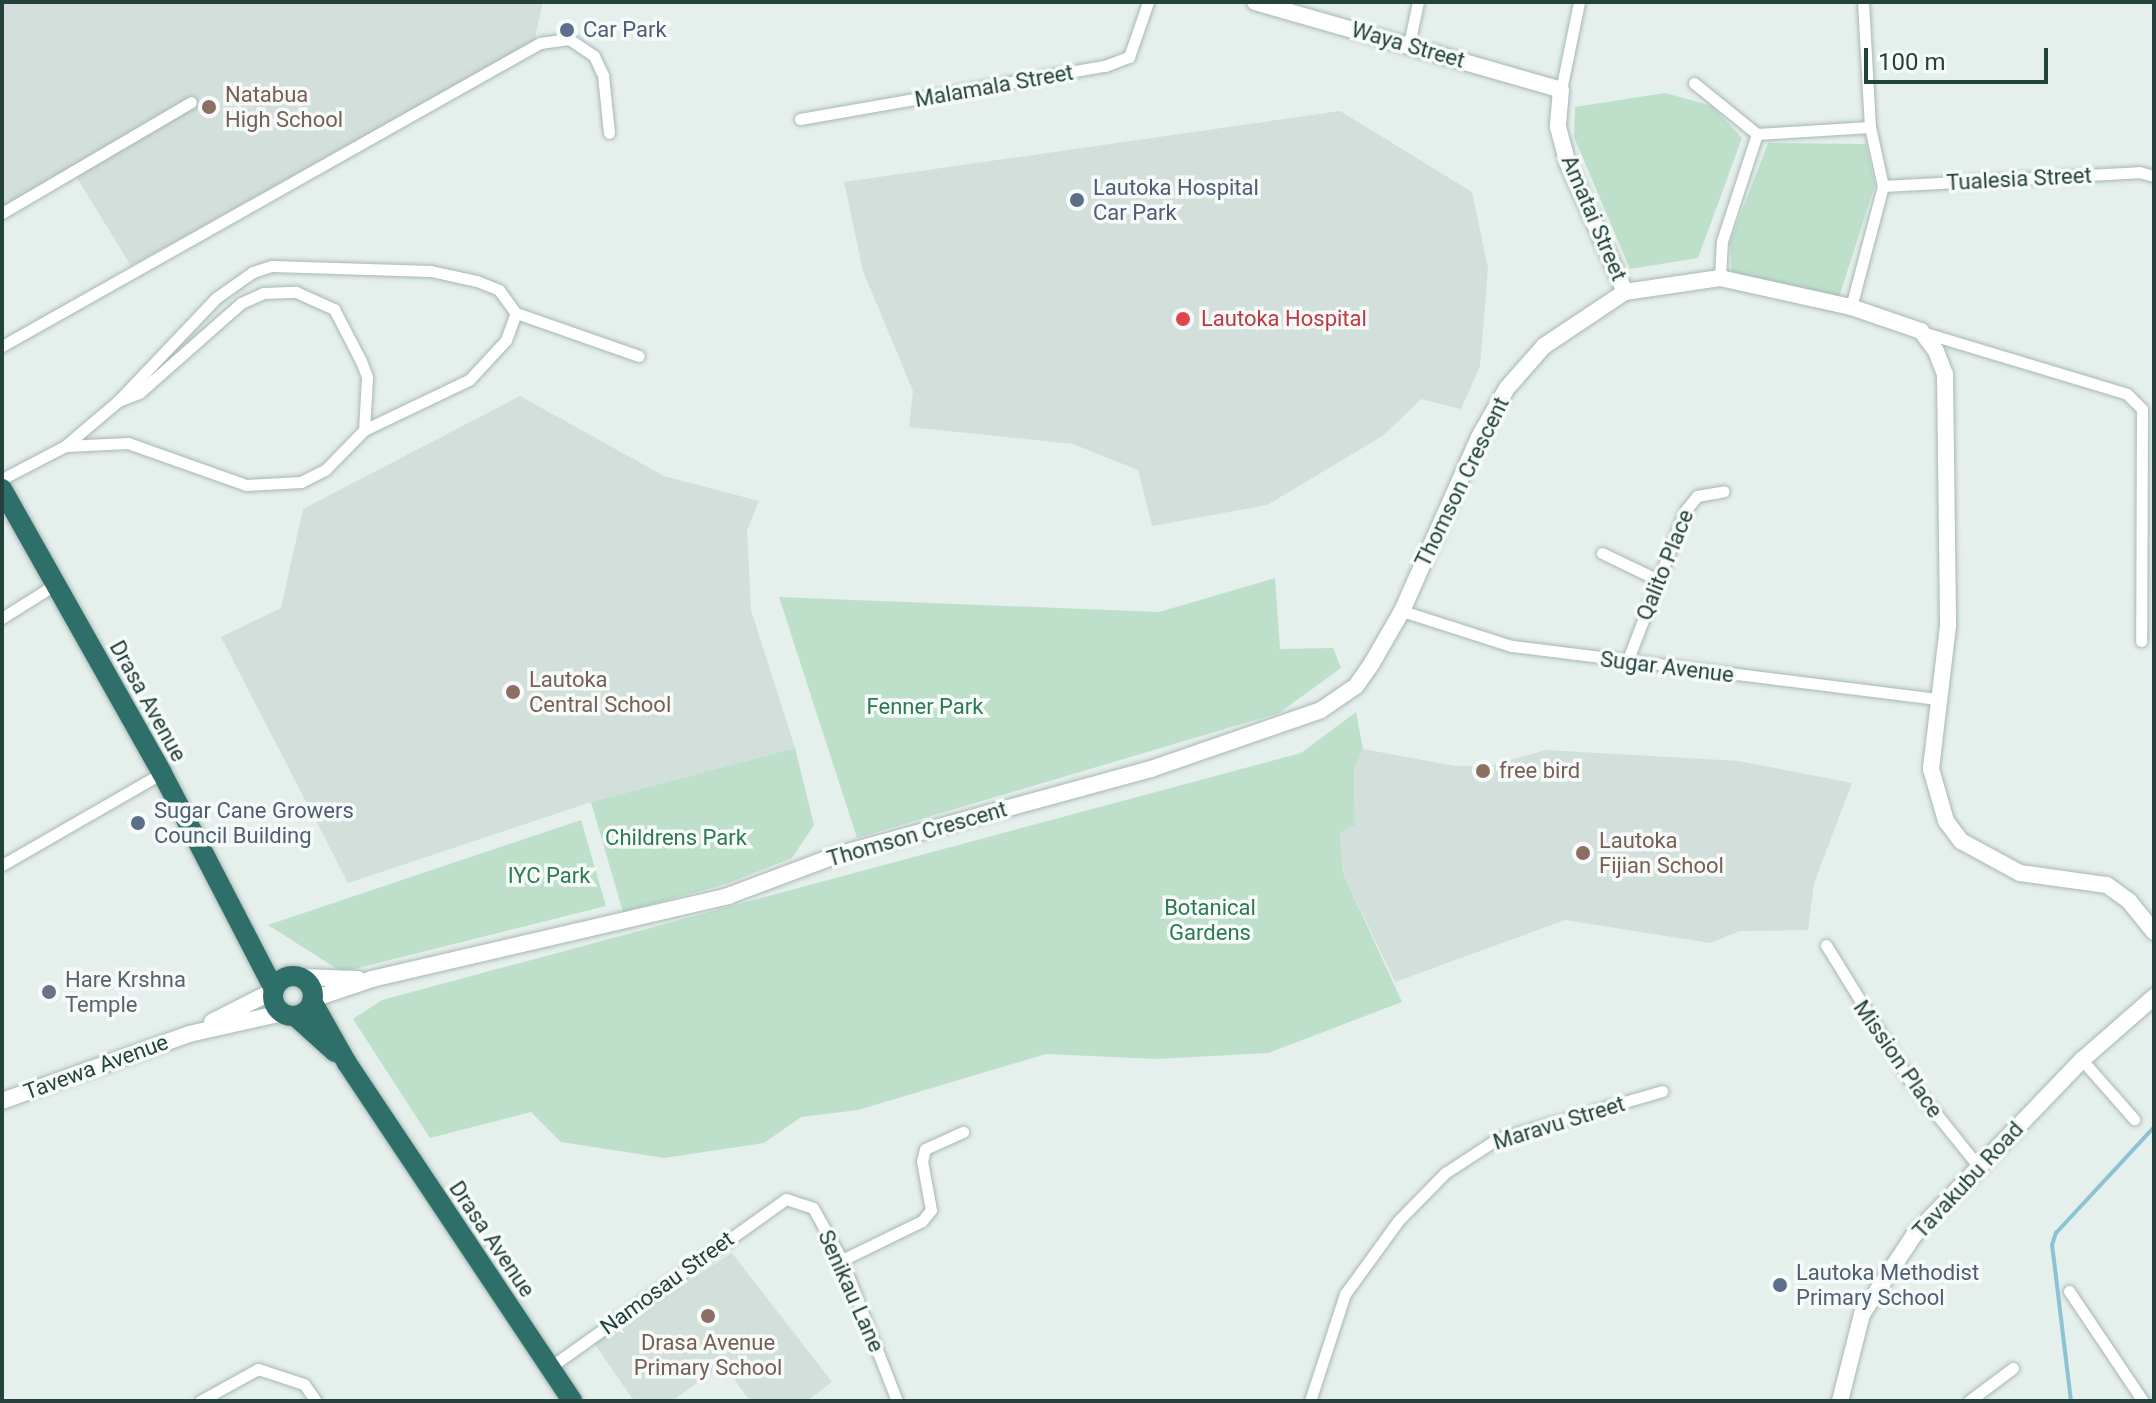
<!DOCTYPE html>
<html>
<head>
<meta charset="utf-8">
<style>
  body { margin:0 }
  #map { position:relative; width:2156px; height:1403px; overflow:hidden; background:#e5efec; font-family:Roboto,sans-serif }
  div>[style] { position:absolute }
  .built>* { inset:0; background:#d3dfdb }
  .green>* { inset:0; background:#bee0cb }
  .stream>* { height:4px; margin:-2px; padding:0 2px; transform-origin:2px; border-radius:2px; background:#8dc1d4 }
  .roads { filter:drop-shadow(0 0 2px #a7b8b4) drop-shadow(0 0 2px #a7b8b4) }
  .street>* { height:11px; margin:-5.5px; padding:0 5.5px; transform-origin:5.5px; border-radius:5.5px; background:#fff }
  .secondary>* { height:16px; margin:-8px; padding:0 8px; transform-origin:8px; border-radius:8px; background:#fff }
  .highway>* { height:20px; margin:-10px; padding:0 10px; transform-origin:10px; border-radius:10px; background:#2e6f69 }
  .highway>.ring { margin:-10px; padding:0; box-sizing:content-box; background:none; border:20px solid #2e6f69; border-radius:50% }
  .dots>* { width:22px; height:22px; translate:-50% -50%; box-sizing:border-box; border:4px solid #f6fbf9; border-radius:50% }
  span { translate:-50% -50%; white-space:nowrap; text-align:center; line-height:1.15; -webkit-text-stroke:7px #f6fbf9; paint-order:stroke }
  .service-label { font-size:22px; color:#4e5e75 }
  .left { translate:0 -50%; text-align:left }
  .street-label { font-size:22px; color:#23423d }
  .education-label { font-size:22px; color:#785e54 }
  .health-label { font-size:22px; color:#be3a42 }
  .park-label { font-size:22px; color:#2c7a54 }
  .worship-label { font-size:22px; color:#5b616d }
  .frame { position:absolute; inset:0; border:4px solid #23423d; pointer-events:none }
  .scale { position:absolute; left:1864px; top:48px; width:184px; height:36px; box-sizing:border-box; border:4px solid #23423d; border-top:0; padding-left:10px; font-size:24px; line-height:28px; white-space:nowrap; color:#23423d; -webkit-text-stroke:6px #f6fbf9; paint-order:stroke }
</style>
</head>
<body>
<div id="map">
  <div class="built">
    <div style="clip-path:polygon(2px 2px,543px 2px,534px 42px,131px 266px,74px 173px,2px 211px)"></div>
    <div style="clip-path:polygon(1340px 111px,1472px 192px,1488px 268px,1480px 366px,1461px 409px,1421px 399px,1384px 435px,1267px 505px,1152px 526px,1138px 470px,1073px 444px,909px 427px,913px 391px,863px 271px,844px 182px)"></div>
    <div style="clip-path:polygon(520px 396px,664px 476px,759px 501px,747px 531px,751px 610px,795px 748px,591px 802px,348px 883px,221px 637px,281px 608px,303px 509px)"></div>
    <div style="clip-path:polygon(1363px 749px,1455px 766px,1489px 766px,1546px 750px,1738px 761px,1852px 783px,1814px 883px,1808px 930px,1740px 931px,1710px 943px,1565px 920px,1395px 982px,1343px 873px,1340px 833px,1355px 825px,1354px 770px)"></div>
    <div style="clip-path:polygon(732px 1253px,832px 1382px,807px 1401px,750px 1401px,723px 1364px,672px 1401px,634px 1401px,594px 1343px)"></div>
  </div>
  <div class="green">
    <div style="clip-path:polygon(1665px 93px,1712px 106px,1742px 138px,1698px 258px,1630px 269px,1574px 137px,1575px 107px)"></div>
    <div style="clip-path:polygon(1768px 143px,1866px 144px,1875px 185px,1834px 313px,1732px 281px,1730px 242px)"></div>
    <div style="clip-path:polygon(1275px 578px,1280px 649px,1333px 648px,1341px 668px,1279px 713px,857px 838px,779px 597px,1159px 612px)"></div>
    <div style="clip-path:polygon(1356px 712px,1363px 749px,1354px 770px,1355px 825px,1340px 833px,1343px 873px,1402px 1002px,1268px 1053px,1156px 1059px,1046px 1054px,858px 1110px,801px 1117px,764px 1143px,664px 1158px,561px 1142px,531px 1112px,430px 1138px,353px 1019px,382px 1000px,1301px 753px)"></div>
    <div style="clip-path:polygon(795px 748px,814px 825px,792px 858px,726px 884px,623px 912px,591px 802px)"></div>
    <div style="clip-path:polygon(581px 820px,606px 906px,342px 972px,268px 925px)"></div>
  </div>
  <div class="stream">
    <div style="left:2071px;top:1401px;width:157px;rotate:-96.9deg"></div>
    <div style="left:2052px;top:1245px;width:13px;rotate:-72deg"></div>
    <div style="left:2056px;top:1233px;width:144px;rotate:-47.2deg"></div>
  </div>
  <div class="roads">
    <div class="street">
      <div style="left:1409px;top:44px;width:43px;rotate:-77.9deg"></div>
      <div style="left:1694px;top:83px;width:81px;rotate:39deg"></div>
      <div style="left:1561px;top:90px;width:90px;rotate:-78.4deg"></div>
      <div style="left:800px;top:119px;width:310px;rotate:-9.9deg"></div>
      <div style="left:1105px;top:66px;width:26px;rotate:-21deg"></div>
      <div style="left:1129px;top:57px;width:58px;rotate:-70.9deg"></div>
      <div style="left:1757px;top:134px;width:113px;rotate:-3.5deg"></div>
      <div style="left:1883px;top:186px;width:256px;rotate:-3.1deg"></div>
      <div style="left:2139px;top:172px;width:16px;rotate:15deg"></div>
      <div style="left:2px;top:213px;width:219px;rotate:-30.4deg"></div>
      <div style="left:1720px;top:278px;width:37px;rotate:-87deg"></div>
      <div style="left:1722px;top:241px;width:113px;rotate:-71.9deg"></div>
      <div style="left:1851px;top:307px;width:125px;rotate:-75.2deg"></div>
      <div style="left:1883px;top:186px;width:60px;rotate:-102.4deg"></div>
      <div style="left:1870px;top:127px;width:125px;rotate:-93.2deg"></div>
      <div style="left:1922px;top:332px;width:214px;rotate:16.8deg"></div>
      <div style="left:2127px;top:394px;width:21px;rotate:45deg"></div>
      <div style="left:2142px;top:409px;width:232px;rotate:90.2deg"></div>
      <div style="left:2px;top:346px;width:617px;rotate:-29.39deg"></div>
      <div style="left:540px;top:43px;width:29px;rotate:-8deg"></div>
      <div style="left:569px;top:39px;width:30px;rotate:34deg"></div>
      <div style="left:594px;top:56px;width:21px;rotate:65deg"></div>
      <div style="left:603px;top:75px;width:58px;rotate:84.1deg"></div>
      <div style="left:118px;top:401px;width:22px;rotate:-21deg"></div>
      <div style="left:139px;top:393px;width:136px;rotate:-41.4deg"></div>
      <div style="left:241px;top:303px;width:24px;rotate:-24deg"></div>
      <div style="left:263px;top:293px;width:33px;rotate:-2deg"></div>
      <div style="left:296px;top:292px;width:42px;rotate:24.1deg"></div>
      <div style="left:334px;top:309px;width:59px;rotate:62.6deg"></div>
      <div style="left:361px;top:361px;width:17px;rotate:69deg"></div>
      <div style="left:367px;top:377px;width:53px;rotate:93.2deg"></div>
      <div style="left:66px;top:446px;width:62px;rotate:-2.8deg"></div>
      <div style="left:128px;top:443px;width:125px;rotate:19.6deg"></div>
      <div style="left:246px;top:485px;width:55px;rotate:-3.1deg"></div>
      <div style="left:301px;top:482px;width:28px;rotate:-27deg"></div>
      <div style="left:326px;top:469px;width:54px;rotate:-45.7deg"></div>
      <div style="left:364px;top:430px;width:116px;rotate:-25.5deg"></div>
      <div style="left:469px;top:380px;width:54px;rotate:-47.2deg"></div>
      <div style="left:506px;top:340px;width:29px;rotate:-70deg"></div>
      <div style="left:2px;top:479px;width:71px;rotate:-27.6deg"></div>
      <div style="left:65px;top:446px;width:70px;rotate:-40.3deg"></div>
      <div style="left:118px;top:401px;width:142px;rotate:-46.4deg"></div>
      <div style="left:216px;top:298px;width:45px;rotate:-35.1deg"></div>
      <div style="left:253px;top:272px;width:20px;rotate:-18deg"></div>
      <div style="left:272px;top:266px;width:159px;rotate:1.8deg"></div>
      <div style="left:431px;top:271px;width:47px;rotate:12.3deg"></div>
      <div style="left:477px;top:281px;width:24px;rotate:22deg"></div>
      <div style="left:499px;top:290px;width:29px;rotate:54deg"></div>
      <div style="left:516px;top:313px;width:130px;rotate:19.3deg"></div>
      <div style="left:1602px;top:553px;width:62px;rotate:25.7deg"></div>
      <div style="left:1402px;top:611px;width:115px;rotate:17.7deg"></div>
      <div style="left:1512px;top:646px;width:429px;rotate:7.1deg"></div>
      <div style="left:2px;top:618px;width:64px;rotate:-32.2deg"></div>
      <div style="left:1627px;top:662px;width:162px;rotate:-69deg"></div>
      <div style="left:1685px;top:511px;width:19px;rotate:-51deg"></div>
      <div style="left:1697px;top:496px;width:27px;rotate:-10deg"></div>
      <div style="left:2px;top:865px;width:185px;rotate:-29.9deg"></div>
      <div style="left:1826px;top:945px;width:160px;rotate:58.3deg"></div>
      <div style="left:1910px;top:1081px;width:110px;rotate:51.3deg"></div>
      <div style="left:2082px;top:1060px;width:79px;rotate:48.6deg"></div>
      <div style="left:842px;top:1260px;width:89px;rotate:-26deg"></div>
      <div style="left:922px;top:1221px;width:14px;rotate:-51deg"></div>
      <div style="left:931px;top:1210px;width:50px;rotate:-100.4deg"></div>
      <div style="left:922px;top:1161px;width:12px;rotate:-76deg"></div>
      <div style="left:925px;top:1149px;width:42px;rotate:-24.1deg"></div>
      <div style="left:2069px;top:1291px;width:133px;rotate:56.1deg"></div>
      <div style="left:549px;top:1368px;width:291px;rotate:-35.5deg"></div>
      <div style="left:786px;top:1199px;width:28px;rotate:18deg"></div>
      <div style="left:813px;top:1208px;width:60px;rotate:60.9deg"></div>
      <div style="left:842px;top:1260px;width:151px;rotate:68.7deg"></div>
      <div style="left:200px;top:1401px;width:66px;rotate:-28.9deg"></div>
      <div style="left:258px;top:1369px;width:48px;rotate:18.1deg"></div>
      <div style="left:304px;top:1384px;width:21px;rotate:55deg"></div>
      <div style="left:1310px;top:1401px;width:113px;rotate:-71.9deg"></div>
      <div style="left:1345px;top:1294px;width:90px;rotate:-54deg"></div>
      <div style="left:1398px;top:1221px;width:67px;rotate:-45.6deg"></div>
      <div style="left:1445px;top:1173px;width:62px;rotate:-33.2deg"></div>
      <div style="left:1497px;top:1139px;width:172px;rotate:-16.2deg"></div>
      <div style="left:1969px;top:1401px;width:55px;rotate:-36.9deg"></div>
    </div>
    <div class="secondary">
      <div style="left:1255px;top:2px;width:318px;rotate:16deg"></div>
      <div style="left:1561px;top:90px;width:37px;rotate:95deg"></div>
      <div style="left:1558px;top:127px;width:38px;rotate:75deg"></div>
      <div style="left:1568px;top:164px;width:140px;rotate:66deg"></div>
      <div style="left:300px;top:977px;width:58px;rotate:2deg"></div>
      <div style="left:313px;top:999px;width:62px;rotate:-18.7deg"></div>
      <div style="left:372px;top:979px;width:366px;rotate:-13.1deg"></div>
      <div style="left:728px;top:896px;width:120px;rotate:-20.6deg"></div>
      <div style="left:840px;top:854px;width:322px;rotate:-15.3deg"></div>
      <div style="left:1151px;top:769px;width:180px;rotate:-19.1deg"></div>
      <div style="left:1321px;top:710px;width:42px;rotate:-34.4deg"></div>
      <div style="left:1356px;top:686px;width:28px;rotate:-55deg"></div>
      <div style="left:1372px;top:663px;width:60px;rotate:-60deg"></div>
      <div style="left:1402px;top:611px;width:190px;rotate:-66.1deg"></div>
      <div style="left:1479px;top:437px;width:56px;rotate:-60.3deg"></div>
      <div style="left:1507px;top:388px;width:56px;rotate:-48.6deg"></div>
      <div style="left:1544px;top:346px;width:97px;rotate:-33.7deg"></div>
      <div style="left:1625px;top:292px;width:96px;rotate:-8.4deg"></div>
      <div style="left:1720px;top:278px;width:134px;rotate:12.5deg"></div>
      <div style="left:1851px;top:307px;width:74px;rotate:18.9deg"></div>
      <div style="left:1921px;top:331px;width:25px;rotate:53deg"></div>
      <div style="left:1936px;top:351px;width:25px;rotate:69deg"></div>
      <div style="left:1945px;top:374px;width:252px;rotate:89.3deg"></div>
      <div style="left:1948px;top:626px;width:144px;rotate:96.8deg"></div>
      <div style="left:1931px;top:769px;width:54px;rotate:73.9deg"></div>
      <div style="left:1946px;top:821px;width:25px;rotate:53deg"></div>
      <div style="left:1961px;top:841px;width:67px;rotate:28.5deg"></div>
      <div style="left:2020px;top:873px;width:88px;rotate:7.9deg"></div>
      <div style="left:2107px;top:885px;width:27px;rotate:36deg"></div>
      <div style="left:2129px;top:901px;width:40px;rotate:51deg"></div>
      <div style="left:212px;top:1022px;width:68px;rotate:-26.9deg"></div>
      <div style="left:2px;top:1101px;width:199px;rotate:-19.7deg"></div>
      <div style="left:189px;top:1034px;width:95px;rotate:-12.7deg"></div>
      <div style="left:1840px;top:1401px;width:90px;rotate:-75.8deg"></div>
      <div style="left:1862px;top:1314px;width:95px;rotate:-56.6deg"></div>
      <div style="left:1914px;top:1235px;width:243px;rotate:-46.2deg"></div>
      <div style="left:2082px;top:1060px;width:96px;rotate:-41.2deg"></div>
    </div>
    <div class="highway">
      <div style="left:2px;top:489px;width:326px;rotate:60.6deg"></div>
      <div style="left:162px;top:773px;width:243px;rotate:62.6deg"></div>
      <div class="ring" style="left:273px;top:976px;width:20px;height:20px"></div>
      <div style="left:312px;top:1001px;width:71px;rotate:60.6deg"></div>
      <div style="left:347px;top:1063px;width:406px;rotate:56.3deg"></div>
      <div style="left:295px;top:1016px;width:54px;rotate:42deg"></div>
    </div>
  </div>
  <div class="dots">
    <div style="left:567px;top:30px;background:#5c6f8a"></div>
    <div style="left:209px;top:107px;background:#8d6e63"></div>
    <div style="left:1077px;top:200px;background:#5c6f8a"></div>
    <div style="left:1183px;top:319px;background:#e0444e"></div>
    <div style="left:513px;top:692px;background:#8d6e63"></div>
    <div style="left:1483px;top:771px;background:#8d6e63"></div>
    <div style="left:138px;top:823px;background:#5c6f8a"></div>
    <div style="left:1583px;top:853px;background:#8d6e63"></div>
    <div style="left:49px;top:992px;background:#6b7280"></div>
    <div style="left:1780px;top:1285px;background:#5c6f8a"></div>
    <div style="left:708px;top:1316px;background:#8d6e63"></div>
  </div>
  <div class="service-label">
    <span class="left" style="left:583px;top:30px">Car Park</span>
    <span class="left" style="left:1093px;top:200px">Lautoka Hospital<br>Car Park</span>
    <span class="left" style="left:154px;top:823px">Sugar Cane Growers<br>Council Building</span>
    <span class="left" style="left:1796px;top:1285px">Lautoka Methodist<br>Primary School</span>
  </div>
  <div class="street-label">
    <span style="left:1408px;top:45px;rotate:16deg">Waya Street</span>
    <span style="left:994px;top:86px;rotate:-10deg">Malamala Street</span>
    <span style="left:2019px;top:179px;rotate:-3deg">Tualesia Street</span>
    <span style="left:1594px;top:218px;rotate:67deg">Amatai Street</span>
    <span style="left:1462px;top:482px;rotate:-64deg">Thomson Crescent</span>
    <span style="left:1665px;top:565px;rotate:-68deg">Qalito Place</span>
    <span style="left:1667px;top:667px;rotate:7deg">Sugar Avenue</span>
    <span style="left:148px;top:701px;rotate:61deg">Drasa Avenue</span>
    <span style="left:917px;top:834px;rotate:-16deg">Thomson Crescent</span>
    <span style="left:1898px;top:1059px;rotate:55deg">Mission Place</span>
    <span style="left:96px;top:1067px;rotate:-20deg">Tavewa Avenue</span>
    <span style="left:1559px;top:1123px;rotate:-17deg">Maravu Street</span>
    <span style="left:1968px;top:1180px;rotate:-47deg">Tavakubu Road</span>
    <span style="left:492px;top:1239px;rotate:56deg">Drasa Avenue</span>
    <span style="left:667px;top:1283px;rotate:-36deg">Namosau Street</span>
    <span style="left:851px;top:1291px;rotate:66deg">Senikau Lane</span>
  </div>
  <div class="education-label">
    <span class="left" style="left:225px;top:107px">Natabua<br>High School</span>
    <span class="left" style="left:529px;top:692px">Lautoka<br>Central School</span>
    <span class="left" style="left:1499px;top:771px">free bird</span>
    <span class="left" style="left:1599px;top:853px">Lautoka<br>Fijian School</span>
    <span style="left:708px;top:1355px">Drasa Avenue<br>Primary School</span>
  </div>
  <div class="health-label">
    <span class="left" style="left:1201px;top:319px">Lautoka Hospital</span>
  </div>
  <div class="park-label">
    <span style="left:925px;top:707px">Fenner Park</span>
    <span style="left:676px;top:838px">Childrens Park</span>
    <span style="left:549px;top:876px">IYC Park</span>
    <span style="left:1210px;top:920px">Botanical<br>Gardens</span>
  </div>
  <div class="worship-label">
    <span class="left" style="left:65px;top:992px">Hare Krshna<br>Temple</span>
  </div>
  <div class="frame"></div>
  <div class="scale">100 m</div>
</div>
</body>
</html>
